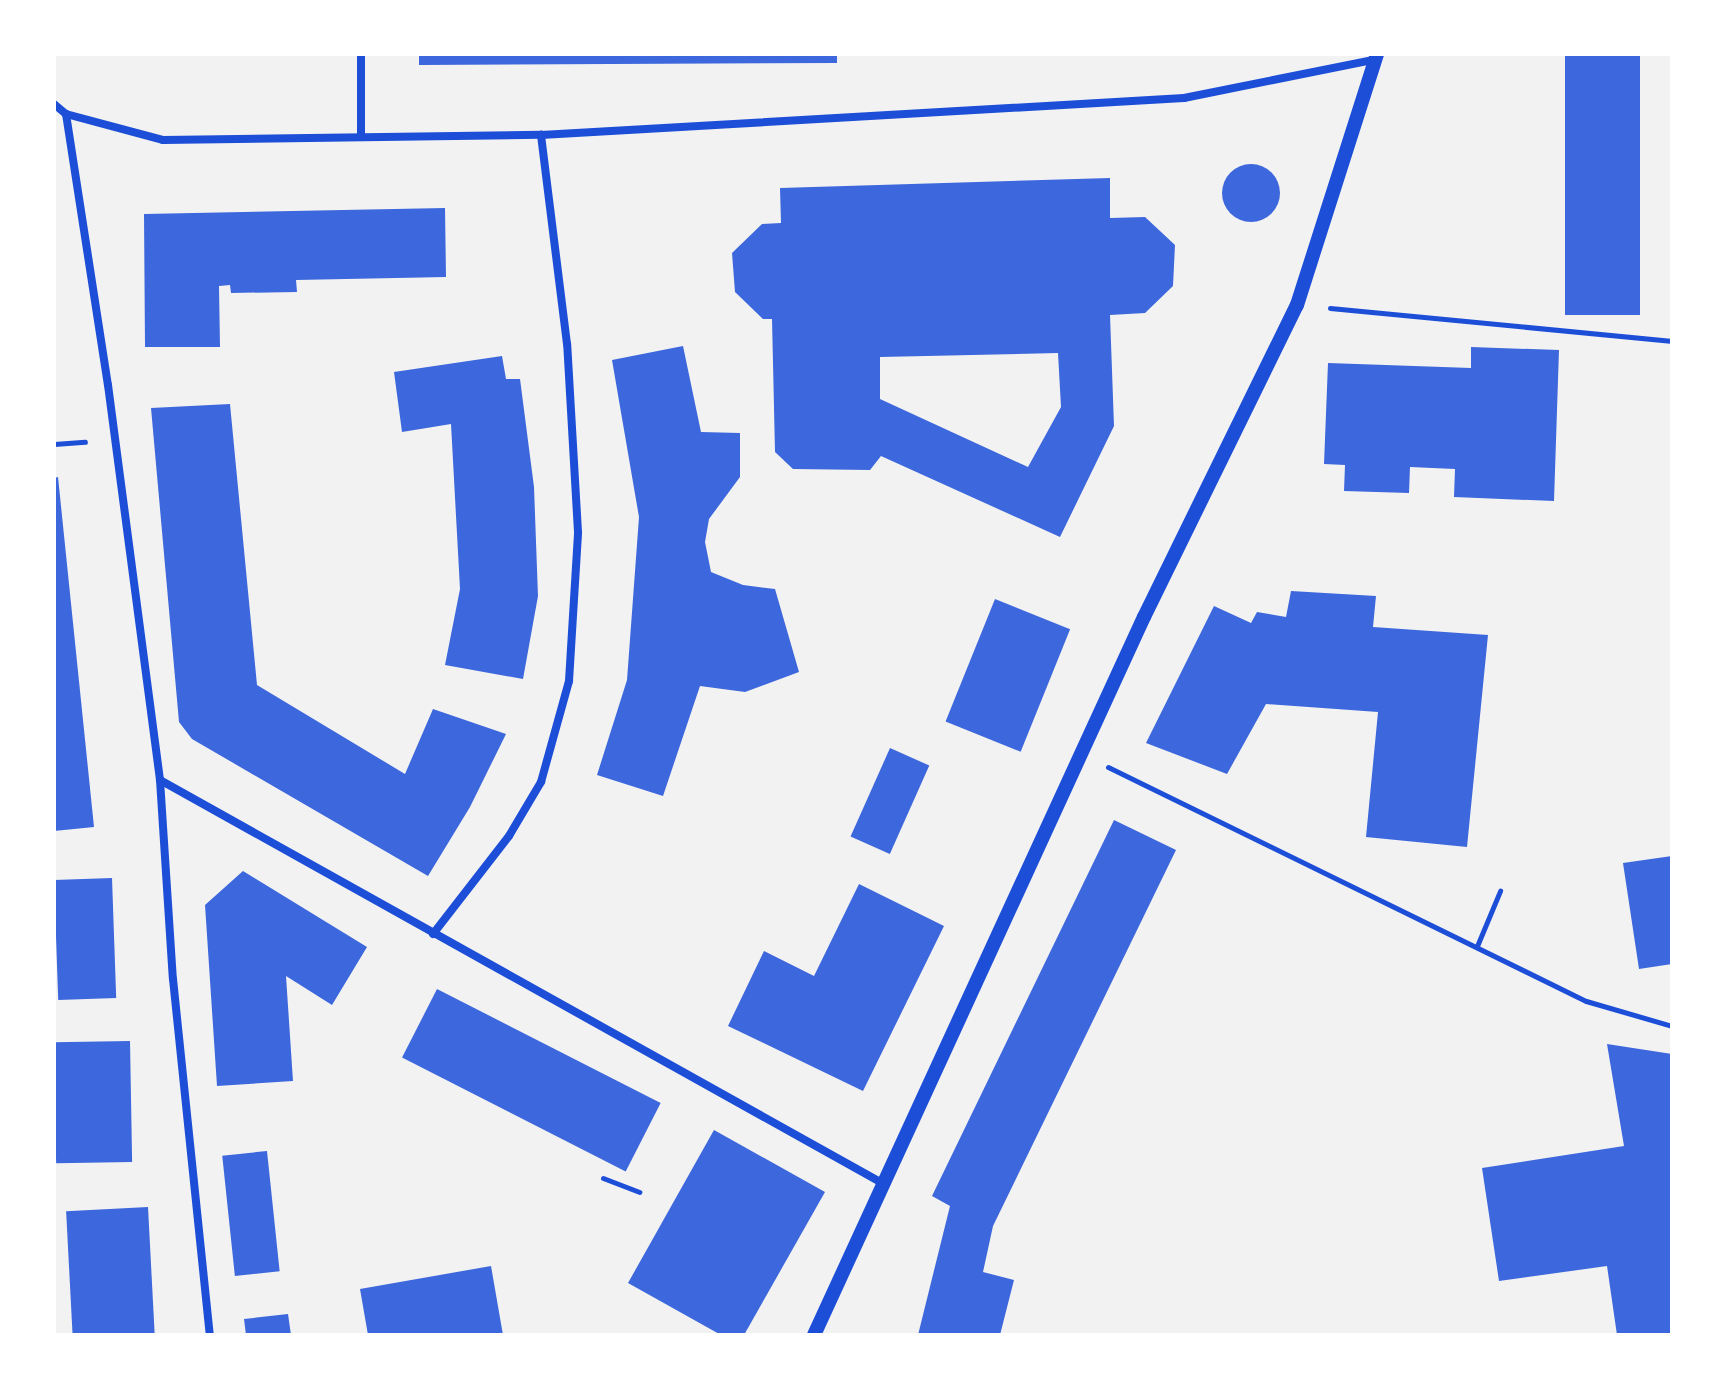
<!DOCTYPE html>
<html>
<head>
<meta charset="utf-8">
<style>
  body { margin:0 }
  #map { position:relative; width:1726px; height:1389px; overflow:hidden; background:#f2f2f2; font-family:"Playfair Display",serif }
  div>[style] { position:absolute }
  .building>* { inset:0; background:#3d67dc; transform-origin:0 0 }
  .round { border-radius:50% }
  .path>* { height:5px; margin:-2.5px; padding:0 2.5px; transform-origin:2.5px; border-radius:2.5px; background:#1d4ed8 }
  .minor>* { height:8px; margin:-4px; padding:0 4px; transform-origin:4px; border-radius:4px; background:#1d4ed8 }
  .tertiary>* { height:14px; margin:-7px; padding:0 7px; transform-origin:7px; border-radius:7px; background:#1d4ed8 }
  span { translate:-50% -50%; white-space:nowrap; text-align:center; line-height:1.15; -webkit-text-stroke:8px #fff; paint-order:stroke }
  .frame { position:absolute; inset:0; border:56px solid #fff; pointer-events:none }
</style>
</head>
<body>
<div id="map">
  <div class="building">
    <div style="clip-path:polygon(419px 54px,837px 54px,837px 63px,419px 65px)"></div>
    <div style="left:1565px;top:54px;width:75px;height:261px"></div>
    <div class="round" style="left:1222px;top:164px;width:58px;height:58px"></div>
    <div style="clip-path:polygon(evenodd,1110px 178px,1110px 218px,1145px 217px,1175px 245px,1173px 286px,1145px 313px,1110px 315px,1114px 426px,1060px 537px,881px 456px,870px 470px,793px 469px,775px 452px,772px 319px,763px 319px,735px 292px,732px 253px,762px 224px,781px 223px,780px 188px,1110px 178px,1058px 353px,1061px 407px,1028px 467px,880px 399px,880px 357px,1058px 353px)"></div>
    <div style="clip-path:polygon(445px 208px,446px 277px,296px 280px,297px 292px,231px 293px,230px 285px,219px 286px,220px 347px,145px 347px,144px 214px)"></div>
    <div style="clip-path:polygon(683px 346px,701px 432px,740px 433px,740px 477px,709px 519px,705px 542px,711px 572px,743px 585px,775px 589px,799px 672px,745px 692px,700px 686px,663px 796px,597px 775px,627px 680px,639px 517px,612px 360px)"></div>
    <div style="clip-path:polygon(1471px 347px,1559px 350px,1554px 501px,1454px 497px,1455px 469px,1410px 467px,1409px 493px,1344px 491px,1345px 465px,1324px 464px,1328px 363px,1471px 368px)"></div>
    <div style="clip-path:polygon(502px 356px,506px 379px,520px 379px,534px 487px,538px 596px,523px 679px,445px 665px,460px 589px,451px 424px,402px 432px,394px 372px)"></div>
    <div style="clip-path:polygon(230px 404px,257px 685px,405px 774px,433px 709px,506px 734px,470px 807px,428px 876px,192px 739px,179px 722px,151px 408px)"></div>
    <div style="clip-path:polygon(58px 477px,94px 827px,54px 831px,54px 478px)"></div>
    <div style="clip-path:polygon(1291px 591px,1376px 596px,1373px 627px,1488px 635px,1467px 847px,1366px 837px,1378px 712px,1266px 704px,1227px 774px,1146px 743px,1214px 606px,1251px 623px,1257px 612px,1286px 617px)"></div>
    <div style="left:995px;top:599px;width:81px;height:132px;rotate:22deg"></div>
    <div style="left:890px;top:748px;width:43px;height:97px;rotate:24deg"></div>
    <div style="clip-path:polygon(1114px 820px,1176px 850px,993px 1226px,983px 1272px,1014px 1280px,1000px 1335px,918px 1335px,950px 1206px,932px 1196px)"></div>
    <div style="clip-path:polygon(1672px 856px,1672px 964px,1639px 969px,1623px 863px)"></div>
    <div style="clip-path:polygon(243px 871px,367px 947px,332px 1005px,286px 976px,293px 1081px,217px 1086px,205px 905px)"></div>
    <div style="left:112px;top:878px;width:120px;height:58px;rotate:88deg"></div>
    <div style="clip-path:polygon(859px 884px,944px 926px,863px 1091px,728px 1026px,764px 951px,814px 976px)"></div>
    <div style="left:437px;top:989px;width:251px;height:77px;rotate:27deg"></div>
    <div style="left:130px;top:1041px;width:121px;height:76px;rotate:89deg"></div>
    <div style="clip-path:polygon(1607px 1044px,1672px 1054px,1672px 1335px,1617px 1335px,1607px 1266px,1499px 1281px,1482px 1168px,1624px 1146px)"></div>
    <div style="clip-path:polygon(714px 1130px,825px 1192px,744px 1335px,721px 1335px,628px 1283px)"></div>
    <div style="left:267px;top:1151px;width:121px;height:45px;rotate:84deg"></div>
    <div style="left:148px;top:1207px;width:128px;height:82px;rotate:87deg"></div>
    <div style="clip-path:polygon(491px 1266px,503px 1335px,368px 1335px,360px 1289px)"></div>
    <div style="clip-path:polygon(288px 1314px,291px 1335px,246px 1335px,244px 1319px)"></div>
  </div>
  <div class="path">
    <div style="left:1330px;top:308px;width:344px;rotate:5.5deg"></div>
    <div style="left:54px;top:444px;width:31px;rotate:-4deg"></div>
    <div style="left:1108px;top:767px;width:532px;rotate:26.08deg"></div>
    <div style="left:1586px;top:1001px;width:90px;rotate:16.2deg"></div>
    <div style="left:1477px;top:946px;width:60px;rotate:-67.3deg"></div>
    <div style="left:603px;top:1178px;width:39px;rotate:21deg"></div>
  </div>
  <div class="minor">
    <div style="left:361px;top:54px;width:83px;rotate:90deg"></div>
    <div style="left:54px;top:104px;width:16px;rotate:40deg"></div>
    <div style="left:66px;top:114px;width:100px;rotate:15deg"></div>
    <div style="left:163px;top:140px;width:378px;rotate:-0.8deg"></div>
    <div style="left:541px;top:135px;width:644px;rotate:-3.29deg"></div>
    <div style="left:1184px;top:98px;width:197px;rotate:-11.4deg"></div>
    <div style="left:66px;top:114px;width:274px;rotate:81.2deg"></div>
    <div style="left:108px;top:385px;width:398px;rotate:82.5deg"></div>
    <div style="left:160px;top:780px;width:199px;rotate:86.3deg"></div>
    <div style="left:173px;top:979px;width:358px;rotate:84.1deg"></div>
    <div style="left:160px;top:780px;width:827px;rotate:29.17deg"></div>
    <div style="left:433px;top:934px;width:124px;rotate:-52.2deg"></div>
    <div style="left:509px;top:836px;width:63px;rotate:-59.3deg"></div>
    <div style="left:541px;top:782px;width:105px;rotate:-74.5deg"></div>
    <div style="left:569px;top:681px;width:149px;rotate:-86.5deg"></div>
    <div style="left:578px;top:532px;width:188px;rotate:-93.3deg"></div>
    <div style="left:567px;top:344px;width:211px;rotate:-97.1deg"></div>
  </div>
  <div class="tertiary">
    <div style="left:814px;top:1335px;width:790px;rotate:-65.32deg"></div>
    <div style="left:1144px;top:617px;width:347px;rotate:-63.9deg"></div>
    <div style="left:1297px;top:305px;width:263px;rotate:-72.3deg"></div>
  </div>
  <div class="frame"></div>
</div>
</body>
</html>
